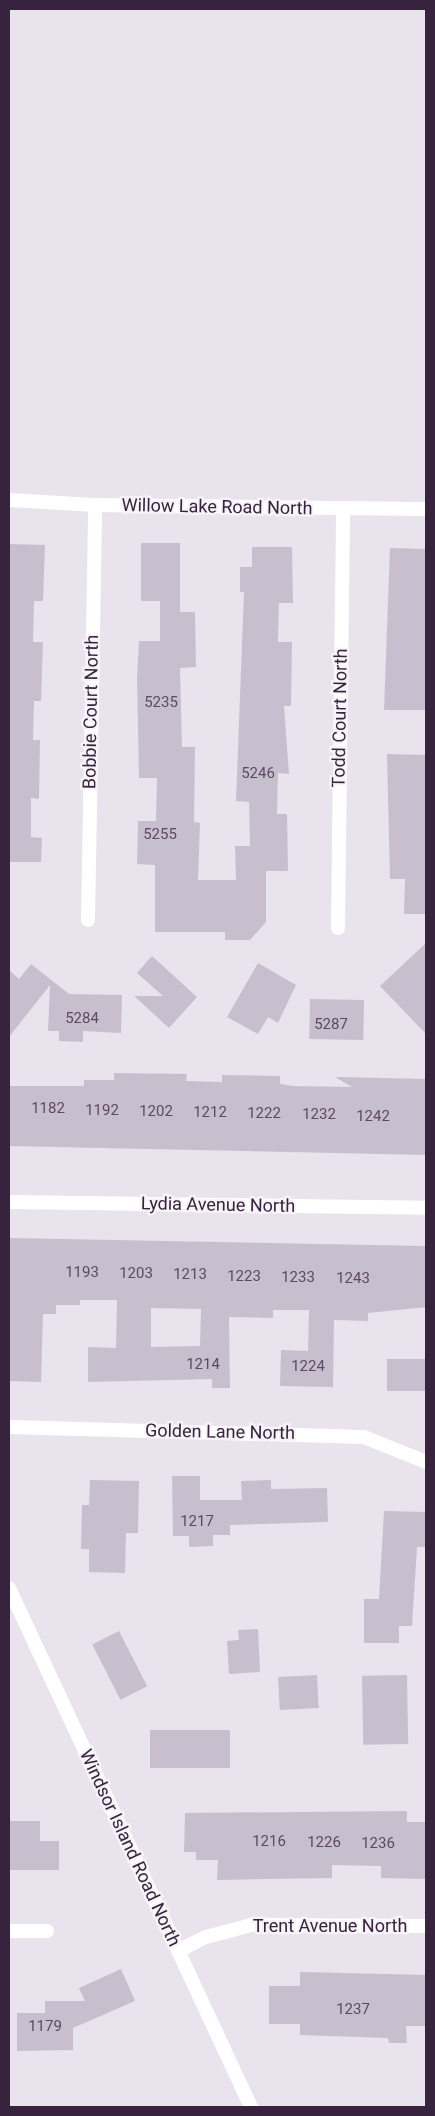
<!DOCTYPE html>
<html>
<head>
<meta charset="utf-8">
<style>
  body { margin:0 }
  #map { position:relative; width:435px; height:2116px; overflow:hidden; background:#e9e3ed; font-family:Roboto,sans-serif }
  div>[style] { position:absolute }
  .building>* { inset:0; background:#c8bfce; transform-origin:0 0 }
  .minor>* { height:14px; margin:-7px; padding:0 7px; transform-origin:7px; border-radius:7px; background:#fff }
  .tertiary>* { height:14px; margin:-7px; padding:0 7px; transform-origin:7px; border-radius:7px; background:#fff }
  span { translate:-50% -50%; white-space:nowrap; text-align:center; line-height:1.15; -webkit-text-stroke:4.5px #f7f4f9; paint-order:stroke }
  .number-label { font-size:15px; color:#5c4a62 }
  .number-label span { -webkit-text-stroke-width:0 }
  .street-label { font-size:18px; color:#38233e }
  .frame { position:absolute; inset:0; border:10px solid #38233e; pointer-events:none }
</style>
</head>
<body>
<div id="map">
  <div class="building">
    <div style="clip-path:polygon(141px 543px,180px 543px,180px 612px,195px 612px,196px 667px,180px 668px,182px 747px,195px 747px,194px 822px,200px 823px,198px 880px,236px 880px,235px 846px,250px 846px,249px 802px,236px 801px,244px 592px,240px 592px,240px 567px,252px 567px,252px 547px,292px 547px,293px 603px,279px 603px,278px 642px,292px 642px,291px 706px,284px 706px,289px 774px,278px 773px,277px 814px,287px 814px,288px 871px,266px 871px,266px 922px,250px 940px,225px 940px,225px 932px,155px 932px,155px 865px,137px 864px,138px 821px,156px 821px,157px 778px,139px 778px,137px 678px,139px 641px,160px 641px,160px 601px,141px 601px)"></div>
    <div style="clip-path:polygon(9px 544px,45px 545px,43px 601px,34px 601px,33px 642px,43px 642px,41px 701px,34px 701px,33px 740px,40px 740px,39px 799px,31px 798px,31px 837px,42px 838px,41px 862px,9px 862px)"></div>
    <div style="clip-path:polygon(390px 548px,426px 549px,426px 710px,384px 710px)"></div>
    <div style="clip-path:polygon(387px 754px,426px 755px,426px 914px,404px 914px,405px 879px,390px 879px)"></div>
    <div style="clip-path:polygon(426px 943px,426px 1034px,380px 986px)"></div>
    <div style="clip-path:polygon(152px 956px,197px 997px,169px 1028px,134px 996px,163px 996px,137px 973px)"></div>
    <div style="clip-path:polygon(258px 963px,296px 985px,278px 1023px,268px 1017px,258px 1034px,227px 1017px)"></div>
    <div style="clip-path:polygon(31px 964px,69px 994px,122px 995px,121px 1033px,83px 1031px,83px 1042px,59px 1041px,59px 1031px,48px 1031px,50px 985px,9px 1037px,9px 970px,19px 979px)"></div>
    <div style="left:310px;top:999px;width:54px;height:40px;rotate:1deg"></div>
    <div style="clip-path:polygon(114px 1073px,187px 1074px,186px 1081px,222px 1082px,222px 1075px,280px 1076px,280px 1084px,293px 1086px,352px 1087px,335px 1077px,426px 1079px,426px 1155px,9px 1146px,9px 1086px,84px 1086px,84px 1080px,114px 1080px)"></div>
    <div style="clip-path:polygon(evenodd,10px 1238px,426px 1246px,426px 1307px,368px 1313px,368px 1321px,334px 1320px,333px 1387px,280px 1386px,281px 1350px,308px 1351px,309px 1310px,273px 1310px,273px 1318px,229px 1317px,230px 1388px,212px 1388px,212px 1379px,88px 1382px,88px 1347px,116px 1348px,117px 1300px,80px 1300px,80px 1305px,56px 1305px,56px 1314px,43px 1314px,41px 1382px,9px 1381px,10px 1238px,151px 1308px,201px 1309px,200px 1346px,151px 1347px,151px 1308px)"></div>
    <div style="left:387px;top:1359px;width:39px;height:32px"></div>
    <div style="clip-path:polygon(172px 1476px,200px 1476px,200px 1500px,242px 1500px,241px 1481px,271px 1480px,271px 1489px,327px 1488px,328px 1522px,230px 1525px,230px 1535px,213px 1535px,213px 1546px,189px 1547px,189px 1536px,173px 1536px)"></div>
    <div style="clip-path:polygon(90px 1480px,139px 1481px,138px 1533px,126px 1533px,125px 1573px,89px 1572px,89px 1549px,81px 1549px,82px 1505px,89px 1505px)"></div>
    <div style="clip-path:polygon(384px 1511px,426px 1512px,426px 1547px,417px 1547px,412px 1626px,399px 1626px,399px 1643px,364px 1643px,364px 1599px,379px 1599px)"></div>
    <div style="clip-path:polygon(258px 1629px,260px 1672px,229px 1674px,227px 1641px,239px 1640px,238px 1630px)"></div>
    <div style="left:119px;top:1631px;width:62px;height:30px;rotate:63deg"></div>
    <div style="left:317px;top:1675px;width:33px;height:39px;rotate:87deg"></div>
    <div style="left:407px;top:1675px;width:69px;height:45px;rotate:89deg"></div>
    <div style="left:230px;top:1730px;width:38px;height:80px;rotate:90deg"></div>
    <div style="clip-path:polygon(407px 1811px,407px 1822px,426px 1822px,426px 1879px,381px 1878px,381px 1866px,332px 1865px,332px 1878px,217px 1880px,218px 1860px,196px 1860px,196px 1852px,184px 1852px,185px 1813px)"></div>
    <div style="clip-path:polygon(9px 1821px,40px 1821px,40px 1841px,59px 1841px,59px 1870px,9px 1870px)"></div>
    <div style="clip-path:polygon(121px 1969px,135px 2001px,73px 2028px,73px 2050px,17px 2051px,17px 2013px,45px 2013px,45px 2001px,85px 2001px,79px 1988px)"></div>
    <div style="clip-path:polygon(300px 1972px,426px 1975px,426px 2026px,406px 2026px,407px 2043px,389px 2043px,388px 2038px,300px 2035px,300px 2024px,269px 2024px,269px 1986px,300px 1986px)"></div>
  </div>
  <div class="minor">
    <div style="left:9px;top:500px;width:86px;rotate:3.3deg"></div>
    <div style="left:95px;top:505px;width:331px;rotate:0.7deg"></div>
    <div style="left:88px;top:920px;width:415px;rotate:-89deg"></div>
    <div style="left:338px;top:928px;width:420px;rotate:-89.3deg"></div>
    <div style="left:9px;top:1202px;width:417px;rotate:0.8deg"></div>
    <div style="left:9px;top:1427px;width:355px;rotate:1.6deg"></div>
    <div style="left:364px;top:1437px;width:67px;rotate:22deg"></div>
    <div style="left:9px;top:1931px;width:38px"></div>
    <div style="left:178px;top:1951px;width:31px;rotate:-27deg"></div>
    <div style="left:206px;top:1937px;width:47px;rotate:-14.9deg"></div>
    <div style="left:251px;top:1925px;width:175px;rotate:0.3deg"></div>
  </div>
  <div class="tertiary">
    <div style="left:9px;top:1588px;width:573px;rotate:65deg"></div>
  </div>
  <div class="number-label">
    <span style="left:161px;top:703px">5235</span>
    <span style="left:258px;top:774px">5246</span>
    <span style="left:160px;top:835px">5255</span>
    <span style="left:82px;top:1019px">5284</span>
    <span style="left:331px;top:1025px">5287</span>
    <span style="left:48px;top:1109px">1182</span>
    <span style="left:102px;top:1111px">1192</span>
    <span style="left:156px;top:1112px">1202</span>
    <span style="left:210px;top:1113px">1212</span>
    <span style="left:264px;top:1114px">1222</span>
    <span style="left:319px;top:1115px">1232</span>
    <span style="left:373px;top:1117px">1242</span>
    <span style="left:82px;top:1273px">1193</span>
    <span style="left:136px;top:1274px">1203</span>
    <span style="left:190px;top:1275px">1213</span>
    <span style="left:244px;top:1277px">1223</span>
    <span style="left:298px;top:1278px">1233</span>
    <span style="left:353px;top:1279px">1243</span>
    <span style="left:203px;top:1365px">1214</span>
    <span style="left:308px;top:1367px">1224</span>
    <span style="left:197px;top:1522px">1217</span>
    <span style="left:269px;top:1842px">1216</span>
    <span style="left:324px;top:1843px">1226</span>
    <span style="left:378px;top:1844px">1236</span>
    <span style="left:353px;top:2010px">1237</span>
    <span style="left:45px;top:2027px">1179</span>
  </div>
  <div class="street-label">
    <span style="left:217px;top:507px;rotate:1deg">Willow Lake Road North</span>
    <span style="left:91px;top:712px;rotate:-89deg">Bobbie Court North</span>
    <span style="left:340px;top:718px;rotate:-89deg">Todd Court North</span>
    <span style="left:218px;top:1205px;rotate:1deg">Lydia Avenue North</span>
    <span style="left:220px;top:1432px;rotate:1deg">Golden Lane North</span>
    <span style="left:130px;top:1848px;rotate:65deg">Windsor Island Road North</span>
    <span style="left:330px;top:1926px">Trent Avenue North</span>
  </div>
  <div class="frame"></div>
</div>
</body>
</html>
